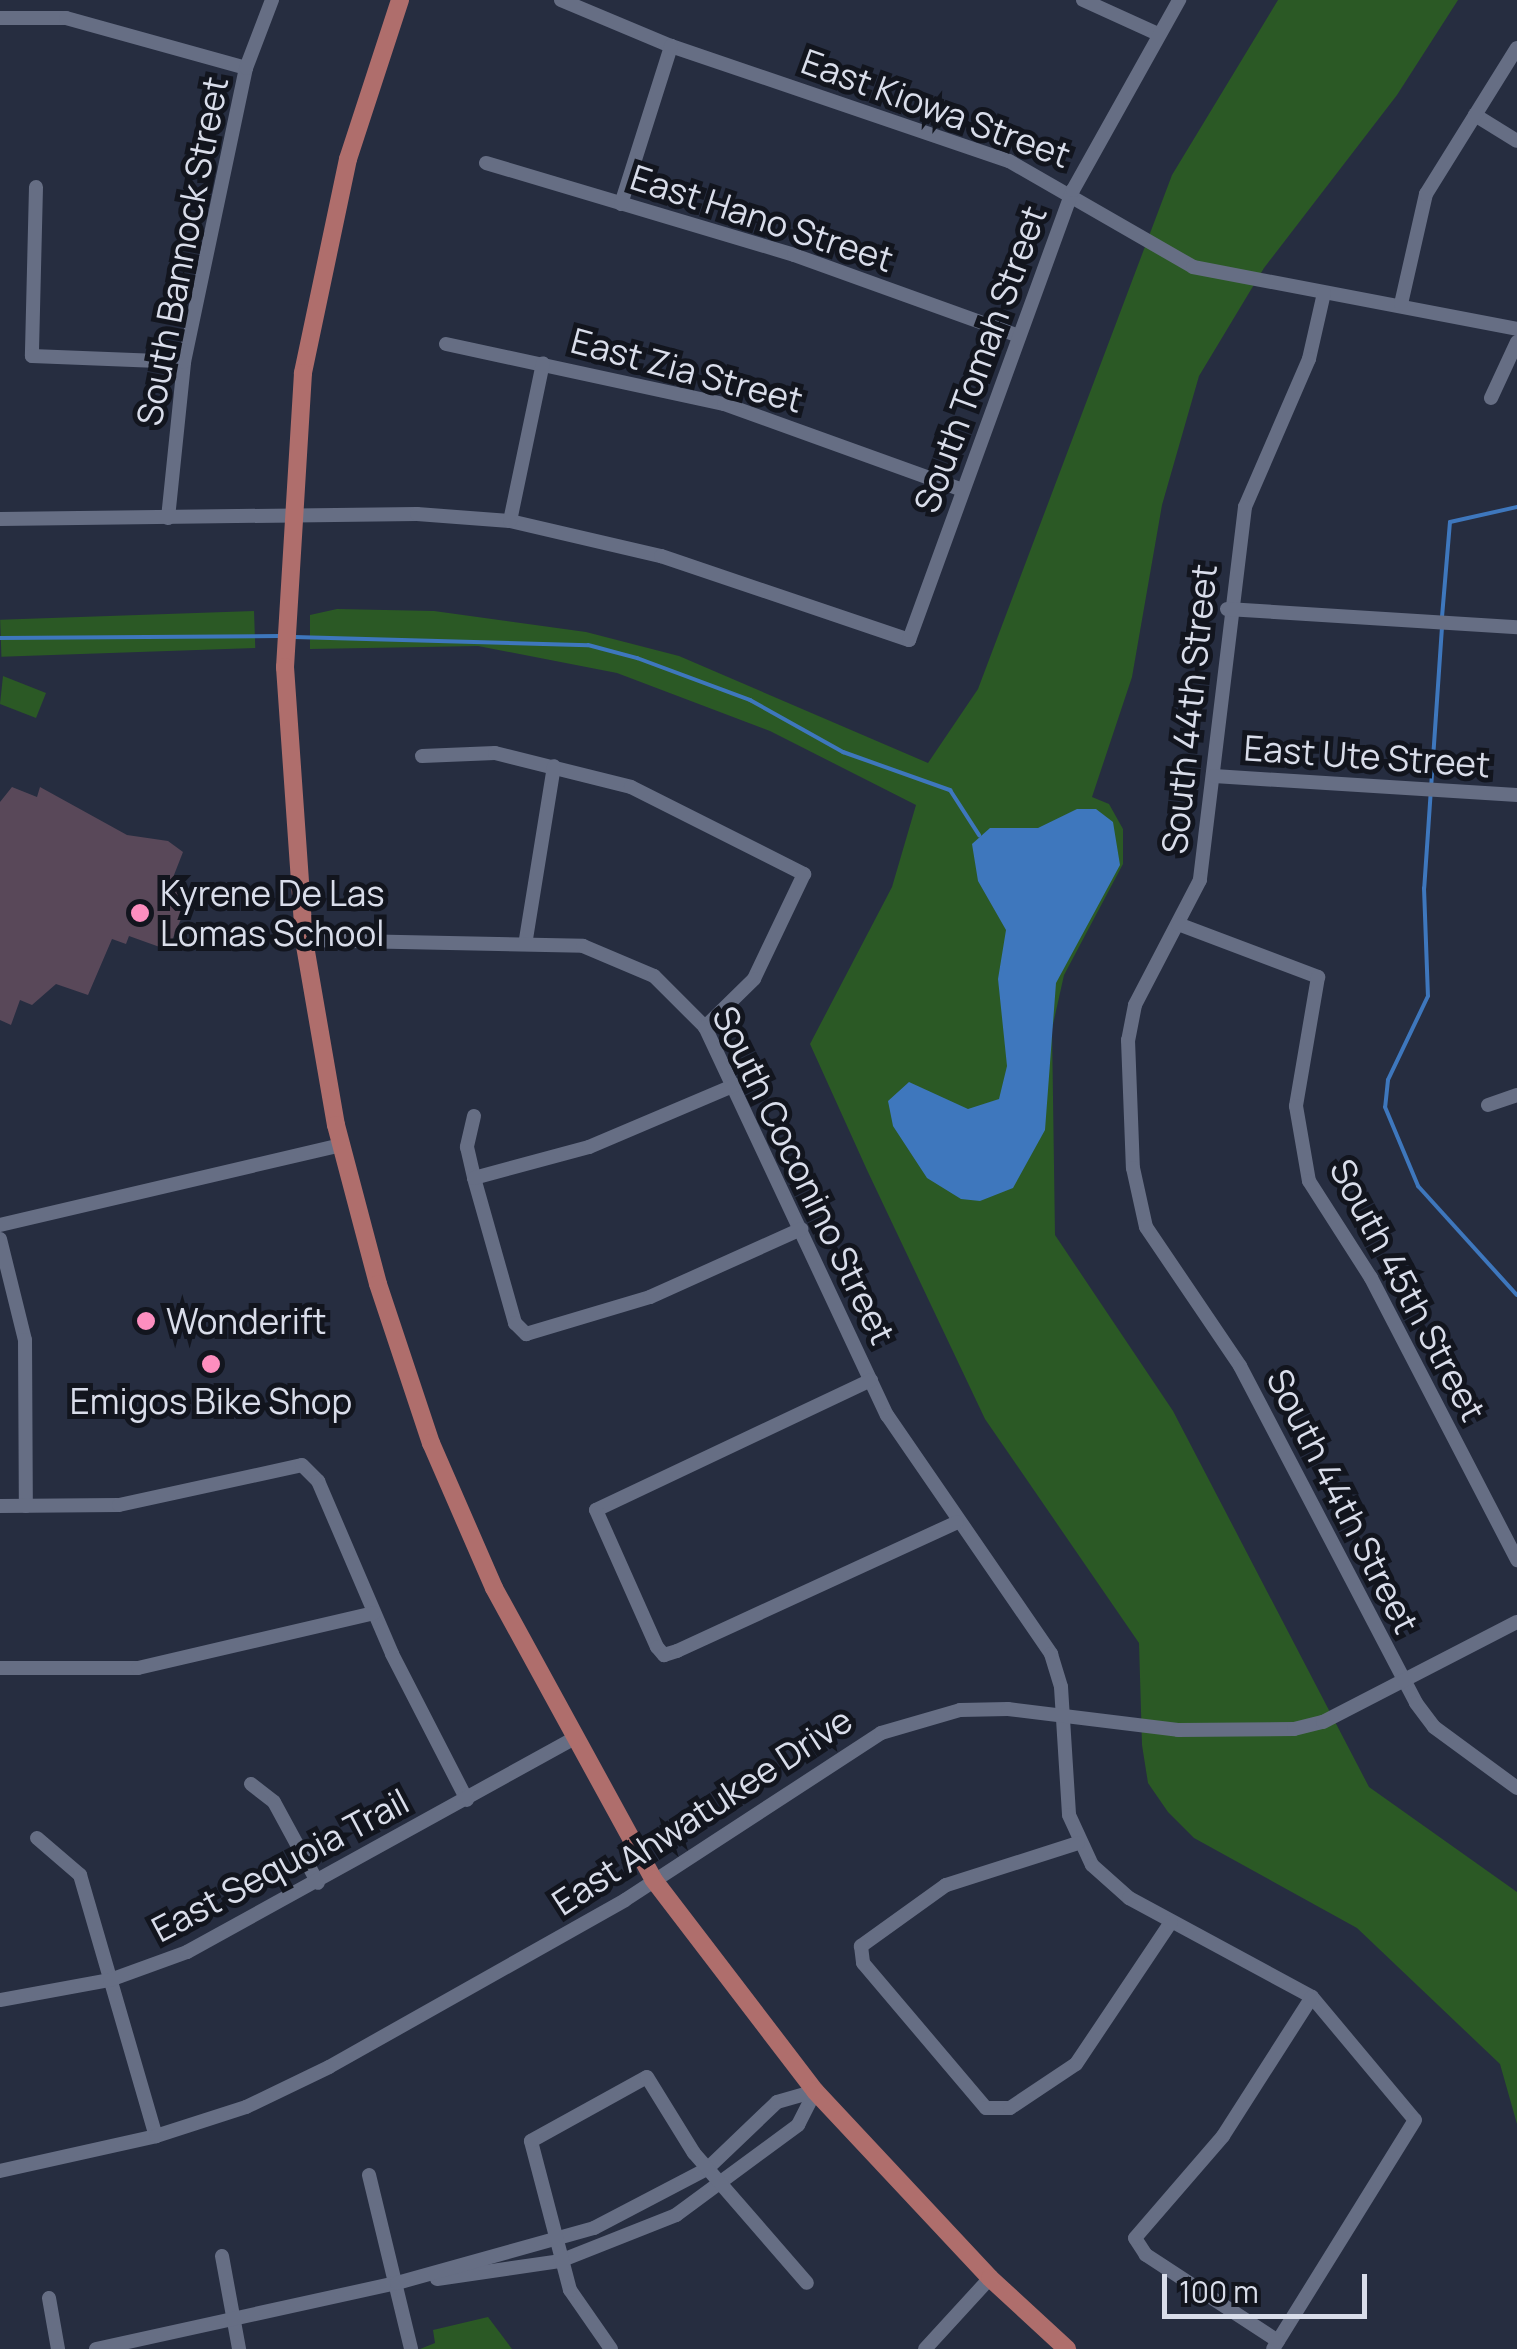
<!DOCTYPE html>
<html>
<head>
<meta charset="utf-8">
<style>
  body { margin:0 }
  #map { position:relative; width:1517px; height:2349px; overflow:hidden; background:#262d40; font-family:Manrope,sans-serif }
  div>[style] { position:absolute }
  .green>* { inset:0; background:#2b5925; transform-origin:0 0 }
  .water>* { inset:0; background:#3e77bd }
  .stream>* { height:4px; margin:-2px; padding:0 2px; transform-origin:2px; border-radius:2px; background:#3e77bd }
  .building>* { inset:0; background:#594859 }
  .minor>* { height:14px; margin:-7px; padding:0 7px; transform-origin:7px; border-radius:7px; background:#666e84 }
  .major>* { height:18px; margin:-9px; padding:0 9px; transform-origin:9px; border-radius:9px; background:#af6e6c }
  .dots>* { width:28px; height:28px; translate:-50% -50%; box-sizing:border-box; border:5px solid #12151e; border-radius:50% }
  span { translate:-50% -50%; white-space:nowrap; text-align:center; line-height:1.15; -webkit-text-stroke:10px #12151e; paint-order:stroke }
  .street-label { font-size:35px; color:#d9ddea }
  .poi-label { font-size:35px; color:#d9ddea }
  .left { translate:0 -50%; text-align:left }
  .scale { position:absolute; left:1162px; top:2274px; width:205px; height:45px; box-sizing:border-box; border:5px solid #d9ddea; border-top:0; padding-left:12px; font-size:30px; line-height:35px; white-space:nowrap; color:#d9ddea; -webkit-text-stroke:8px #12151e; paint-order:stroke }
</style>
</head>
<body>
<div id="map">
  <div class="green">
    <div style="clip-path:polygon(1278px 0,1458px 0,1397px 95px,1264px 268px,1199px 376px,1162px 505px,1132px 677px,1092px 797px,1109px 804px,1123px 829px,1123px 864px,1064px 975px,1052px 1029px,1055px 1235px,1173px 1411px,1369px 1787px,1517px 1892px,1517px 2124px,1500px 2064px,1357px 1928px,1194px 1838px,1168px 1812px,1148px 1783px,1142px 1745px,1139px 1643px,985px 1419px,867px 1170px,810px 1044px,892px 887px,916px 805px,770px 731px,617px 673px,478px 646px,310px 649px,310px 615px,337px 609px,434px 611px,586px 632px,679px 656px,928px 763px,978px 689px,1172px 175px)"></div>
    <div style="left:254px;top:611px;width:37px;height:254px;rotate:88deg"></div>
    <div style="clip-path:polygon(3px 676px,46px 693px,36px 718px,0 704px)"></div>
    <div style="clip-path:polygon(488px 2317px,512px 2349px,420px 2349px,435px 2343px,433px 2330px)"></div>
  </div>
  <div class="water">
    <div style="clip-path:polygon(1077px 809px,1096px 809px,1113px 822px,1120px 865px,1056px 983px,1045px 1130px,1013px 1188px,980px 1201px,961px 1199px,927px 1178px,893px 1126px,888px 1101px,909px 1082px,968px 1109px,999px 1099px,1007px 1066px,998px 979px,1006px 930px,978px 881px,972px 844px,990px 828px,1038px 828px)"></div>
  </div>
  <div class="stream">
    <div style="left:1442px;top:617px;width:95px;rotate:-85.2deg"></div>
    <div style="left:1450px;top:522px;width:69px;rotate:-12.6deg"></div>
    <div style="left:1442px;top:627px;width:262px;rotate:93.9deg"></div>
    <div style="left:1424px;top:888px;width:108px;rotate:87.9deg"></div>
    <div style="left:1428px;top:996px;width:93px;rotate:115.5deg"></div>
    <div style="left:1388px;top:1080px;width:27px;rotate:96deg"></div>
    <div style="left:1385px;top:1107px;width:86px;rotate:67.3deg"></div>
    <div style="left:1418px;top:1186px;width:147px;rotate:47.8deg"></div>
    <div style="left:294px;top:637px;width:294px;rotate:1.6deg"></div>
    <div style="left:588px;top:645px;width:51px;rotate:14.9deg"></div>
    <div style="left:637px;top:658px;width:121px;rotate:20.4deg"></div>
    <div style="left:750px;top:700px;width:107px;rotate:29.2deg"></div>
    <div style="left:843px;top:752px;width:114px;rotate:19.6deg"></div>
    <div style="left:950px;top:790px;width:54px;rotate:57.2deg"></div>
    <div style="left:0;top:638px;width:280px;rotate:-0.4deg"></div>
  </div>
  <div class="building">
    <div style="clip-path:polygon(12px 787px,37px 797px,40px 787px,127px 835px,168px 841px,183px 852px,174px 875px,191px 895px,168px 950px,129px 936px,126px 944px,112px 939px,88px 995px,56px 984px,32px 1005px,20px 1000px,11px 1025px,0 1020px,0 802px)"></div>
  </div>
  <div class="minor">
    <div style="left:561px;top:0;width:119px;rotate:22.7deg"></div>
    <div style="left:671px;top:46px;width:357px;rotate:18.8deg"></div>
    <div style="left:1009px;top:161px;width:212px;rotate:29.9deg"></div>
    <div style="left:1193px;top:267px;width:330px;rotate:10.8deg"></div>
    <div style="left:1083px;top:0;width:82px;rotate:24.4deg"></div>
    <div style="left:0;top:18px;width:66px"></div>
    <div style="left:66px;top:18px;width:187px;rotate:15.5deg"></div>
    <div style="left:1475px;top:115px;width:49px;rotate:31.8deg"></div>
    <div style="left:486px;top:163px;width:321px;rotate:16.6deg"></div>
    <div style="left:794px;top:255px;width:239px;rotate:19.8deg"></div>
    <div style="left:36px;top:187px;width:169px;rotate:91.4deg"></div>
    <div style="left:32px;top:356px;width:152px;rotate:2.3deg"></div>
    <div style="left:621px;top:204px;width:166px;rotate:-72.4deg"></div>
    <div style="left:1324px;top:293px;width:68px;rotate:102.8deg"></div>
    <div style="left:1309px;top:359px;width:161px;rotate:113.4deg"></div>
    <div style="left:1245px;top:507px;width:376px;rotate:96.9deg"></div>
    <div style="left:1200px;top:880px;width:141px;rotate:117.5deg"></div>
    <div style="left:1135px;top:1005px;width:36px;rotate:101deg"></div>
    <div style="left:1128px;top:1040px;width:128px;rotate:87.8deg"></div>
    <div style="left:1133px;top:1168px;width:60px;rotate:77.6deg"></div>
    <div style="left:1146px;top:1227px;width:168px;rotate:55.9deg"></div>
    <div style="left:1240px;top:1366px;width:380px;rotate:62.4deg"></div>
    <div style="left:1416px;top:1703px;width:30px;rotate:53deg"></div>
    <div style="left:1434px;top:1727px;width:103px;rotate:36.3deg"></div>
    <div style="left:1401px;top:304px;width:113px;rotate:-77.2deg"></div>
    <div style="left:1426px;top:194px;width:172px;rotate:-58.1deg"></div>
    <div style="left:446px;top:344px;width:284px;rotate:12.2deg"></div>
    <div style="left:724px;top:404px;width:254px;rotate:19.8deg"></div>
    <div style="left:1491px;top:398px;width:62px;rotate:-65.1deg"></div>
    <div style="left:168px;top:518px;width:157px;rotate:-84.1deg"></div>
    <div style="left:184px;top:362px;width:300px;rotate:-78.1deg"></div>
    <div style="left:246px;top:68px;width:73px;rotate:-69.1deg"></div>
    <div style="left:0;top:519px;width:417px;rotate:-0.7deg"></div>
    <div style="left:417px;top:514px;width:93px;rotate:4.3deg"></div>
    <div style="left:510px;top:521px;width:155px;rotate:13.1deg"></div>
    <div style="left:661px;top:556px;width:262px;rotate:18.7deg"></div>
    <div style="left:909px;top:640px;width:479px;rotate:-70deg"></div>
    <div style="left:1073px;top:190px;width:218px;rotate:-60.8deg"></div>
    <div style="left:510px;top:521px;width:161px;rotate:-78.2deg"></div>
    <div style="left:1227px;top:609px;width:291px;rotate:3.6deg"></div>
    <div style="left:422px;top:756px;width:73px;rotate:-2.4deg"></div>
    <div style="left:495px;top:753px;width:140px;rotate:14deg"></div>
    <div style="left:631px;top:787px;width:194px;rotate:26.7deg"></div>
    <div style="left:804px;top:874px;width:116px;rotate:115.5deg"></div>
    <div style="left:754px;top:979px;width:69px;rotate:135.6deg"></div>
    <div style="left:1214px;top:776px;width:304px;rotate:3.6deg"></div>
    <div style="left:1178px;top:924px;width:150px;rotate:20.7deg"></div>
    <div style="left:1318px;top:977px;width:131px;rotate:99.7deg"></div>
    <div style="left:1296px;top:1106px;width:76px;rotate:80.2deg"></div>
    <div style="left:1309px;top:1181px;width:115px;rotate:57.4deg"></div>
    <div style="left:1371px;top:1278px;width:318px;rotate:62.6deg"></div>
    <div style="left:526px;top:939px;width:175px;rotate:-80.8deg"></div>
    <div style="left:304px;top:940px;width:279px;rotate:1.2deg"></div>
    <div style="left:583px;top:946px;width:77px;rotate:22.9deg"></div>
    <div style="left:654px;top:976px;width:72px;rotate:45deg"></div>
    <div style="left:705px;top:1027px;width:429px;rotate:64.9deg"></div>
    <div style="left:887px;top:1415px;width:290px;rotate:55.5deg"></div>
    <div style="left:1051px;top:1654px;width:34px;rotate:73deg"></div>
    <div style="left:1061px;top:1687px;width:128px;rotate:86.4deg"></div>
    <div style="left:1069px;top:1815px;width:55px;rotate:65.3deg"></div>
    <div style="left:1092px;top:1865px;width:50px;rotate:41.7deg"></div>
    <div style="left:1129px;top:1898px;width:208px;rotate:28.4deg"></div>
    <div style="left:1312px;top:1997px;width:160px;rotate:50.1deg"></div>
    <div style="left:1415px;top:2120px;width:269px;rotate:121.8deg"></div>
    <div style="left:1488px;top:1105px;width:31px;rotate:-19deg"></div>
    <div style="left:474px;top:1116px;width:32px;rotate:103deg"></div>
    <div style="left:467px;top:1147px;width:32px;rotate:77deg"></div>
    <div style="left:474px;top:1178px;width:151px;rotate:74.2deg"></div>
    <div style="left:515px;top:1323px;width:16px;rotate:45deg"></div>
    <div style="left:526px;top:1334px;width:129px;rotate:-16.6deg"></div>
    <div style="left:650px;top:1297px;width:166px;rotate:-24.2deg"></div>
    <div style="left:474px;top:1178px;width:119px;rotate:-15.1deg"></div>
    <div style="left:589px;top:1147px;width:159px;rotate:-23deg"></div>
    <div style="left:0;top:1225px;width:350px;rotate:-13.2deg"></div>
    <div style="left:0;top:1239px;width:104px;rotate:76.1deg"></div>
    <div style="left:25px;top:1340px;width:166px;rotate:89.7deg"></div>
    <div style="left:871px;top:1380px;width:304px;rotate:154.7deg"></div>
    <div style="left:596px;top:1510px;width:150px;rotate:66deg"></div>
    <div style="left:657px;top:1647px;width:11px;rotate:49deg"></div>
    <div style="left:664px;top:1655px;width:14px;rotate:-17deg"></div>
    <div style="left:677px;top:1651px;width:308px;rotate:-24.7deg"></div>
    <div style="left:0;top:1506px;width:119px;rotate:-0.5deg"></div>
    <div style="left:119px;top:1505px;width:187px;rotate:-12.3deg"></div>
    <div style="left:302px;top:1465px;width:23px;rotate:45deg"></div>
    <div style="left:318px;top:1481px;width:188px;rotate:66.8deg"></div>
    <div style="left:392px;top:1654px;width:164px;rotate:62.8deg"></div>
    <div style="left:0;top:1668px;width:138px"></div>
    <div style="left:138px;top:1668px;width:242px;rotate:-13.1deg"></div>
    <div style="left:251px;top:1784px;width:29px;rotate:38deg"></div>
    <div style="left:274px;top:1802px;width:92px;rotate:61.5deg"></div>
    <div style="left:37px;top:1838px;width:57px;rotate:40.7deg"></div>
    <div style="left:80px;top:1875px;width:272px;rotate:73.8deg"></div>
    <div style="left:1078px;top:1843px;width:139px;rotate:162.3deg"></div>
    <div style="left:946px;top:1885px;width:105px;rotate:144.3deg"></div>
    <div style="left:861px;top:1946px;width:17px;rotate:83deg"></div>
    <div style="left:863px;top:1963px;width:190px;rotate:49.7deg"></div>
    <div style="left:986px;top:2108px;width:24px"></div>
    <div style="left:1010px;top:2108px;width:79px;rotate:-33.7deg"></div>
    <div style="left:1076px;top:2064px;width:171px;rotate:-56.2deg"></div>
    <div style="left:0;top:2000px;width:112px;rotate:-10.3deg"></div>
    <div style="left:110px;top:1980px;width:82px;rotate:-20deg"></div>
    <div style="left:187px;top:1952px;width:439px;rotate:-28.9deg"></div>
    <div style="left:0;top:2171px;width:160px;rotate:-12.6deg"></div>
    <div style="left:156px;top:2136px;width:95px;rotate:-17.9deg"></div>
    <div style="left:246px;top:2107px;width:92px;rotate:-25.7deg"></div>
    <div style="left:329px;top:2067px;width:340px;rotate:-29.4deg"></div>
    <div style="left:625px;top:1900px;width:306px;rotate:-33.1deg"></div>
    <div style="left:881px;top:1733px;width:82px;rotate:-16.2deg"></div>
    <div style="left:960px;top:1710px;width:48px;rotate:-1.2deg"></div>
    <div style="left:1008px;top:1709px;width:171px;rotate:7deg"></div>
    <div style="left:1178px;top:1730px;width:116px;rotate:-0.5deg"></div>
    <div style="left:1294px;top:1729px;width:30px;rotate:-14deg"></div>
    <div style="left:1323px;top:1722px;width:218px;rotate:-27.3deg"></div>
    <div style="left:369px;top:2175px;width:179px;rotate:76.4deg"></div>
    <div style="left:222px;top:2256px;width:95px;rotate:79.6deg"></div>
    <div style="left:437px;top:2279px;width:124px;rotate:-8.3deg"></div>
    <div style="left:560px;top:2261px;width:125px;rotate:-21.6deg"></div>
    <div style="left:676px;top:2215px;width:152px;rotate:-36.4deg"></div>
    <div style="left:798px;top:2125px;width:38px;rotate:-63deg"></div>
    <div style="left:49px;top:2298px;width:52px;rotate:80deg"></div>
    <div style="left:1278px;top:2341px;width:158px;rotate:-146.9deg"></div>
    <div style="left:1146px;top:2255px;width:20px;rotate:-123deg"></div>
    <div style="left:1135px;top:2238px;width:135px;rotate:-49.2deg"></div>
    <div style="left:1223px;top:2136px;width:165px;rotate:-57.4deg"></div>
    <div style="left:96px;top:2349px;width:308px;rotate:-12.4deg"></div>
    <div style="left:397px;top:2283px;width:205px;rotate:-15.6deg"></div>
    <div style="left:594px;top:2228px;width:127px;rotate:-27.6deg"></div>
    <div style="left:707px;top:2169px;width:97px;rotate:-43.7deg"></div>
    <div style="left:777px;top:2102px;width:40px;rotate:-16deg"></div>
    <div style="left:611px;top:2349px;width:72px;rotate:-124.8deg"></div>
    <div style="left:570px;top:2290px;width:154px;rotate:-104.7deg"></div>
    <div style="left:531px;top:2141px;width:132px;rotate:-28.9deg"></div>
    <div style="left:647px;top:2077px;width:89px;rotate:58.3deg"></div>
    <div style="left:694px;top:2153px;width:172px;rotate:49deg"></div>
    <div style="left:925px;top:2349px;width:96px;rotate:-47.5deg"></div>
  </div>
  <div class="major">
    <div style="left:400px;top:0;width:167px;rotate:108.1deg"></div>
    <div style="left:348px;top:159px;width:219px;rotate:101.9deg"></div>
    <div style="left:303px;top:373px;width:295px;rotate:93.5deg"></div>
    <div style="left:285px;top:667px;width:274px;rotate:86deg"></div>
    <div style="left:304px;top:940px;width:188px;rotate:80.2deg"></div>
    <div style="left:336px;top:1125px;width:164px;rotate:75.2deg"></div>
    <div style="left:378px;top:1284px;width:168px;rotate:71.6deg"></div>
    <div style="left:431px;top:1443px;width:158px;rotate:66.5deg"></div>
    <div style="left:494px;top:1588px;width:332px;rotate:61.3deg"></div>
    <div style="left:653px;top:1879px;width:267px;rotate:52.6deg"></div>
    <div style="left:815px;top:2091px;width:256px;rotate:46.9deg"></div>
    <div style="left:990px;top:2278px;width:105px;rotate:42.7deg"></div>
  </div>
  <div class="dots">
    <div style="left:140px;top:913px;background:#fd8ebf"></div>
    <div style="left:146px;top:1321px;background:#fd8ebf"></div>
    <div style="left:211px;top:1364px;background:#fd8ebf"></div>
  </div>
  <div class="street-label">
    <span style="left:936px;top:108px;rotate:20deg">East Kiowa Street</span>
    <span style="left:762px;top:218px;rotate:18deg">East Hano Street</span>
    <span style="left:182px;top:251px;rotate:-79deg">South Bannock Street</span>
    <span style="left:980px;top:359px;rotate:-70deg">South Tomah Street</span>
    <span style="left:687px;top:370px;rotate:15deg">East Zia Street</span>
    <span style="left:1189px;top:709px;rotate:-84deg">South 44th Street</span>
    <span style="left:1367px;top:756px;rotate:4deg">East Ute Street</span>
    <span style="left:804px;top:1175px;rotate:64deg">South Coconino Street</span>
    <span style="left:1408px;top:1290px;rotate:62deg">South 45th Street</span>
    <span style="left:1343px;top:1501px;rotate:63deg">South 44th Street</span>
    <span style="left:702px;top:1811px;rotate:-33deg">East Ahwatukee Drive</span>
    <span style="left:280px;top:1865px;rotate:-28deg">East Sequoia Trail</span>
  </div>
  <div class="poi-label">
    <span class="left" style="left:160px;top:913px">Kyrene De Las<br>Lomas School</span>
    <span class="left" style="left:166px;top:1321px">Wonderift</span>
    <span style="left:211px;top:1401px">Emigos Bike Shop</span>
  </div>
  <div class="scale">100 m</div>
</div>
</body>
</html>
